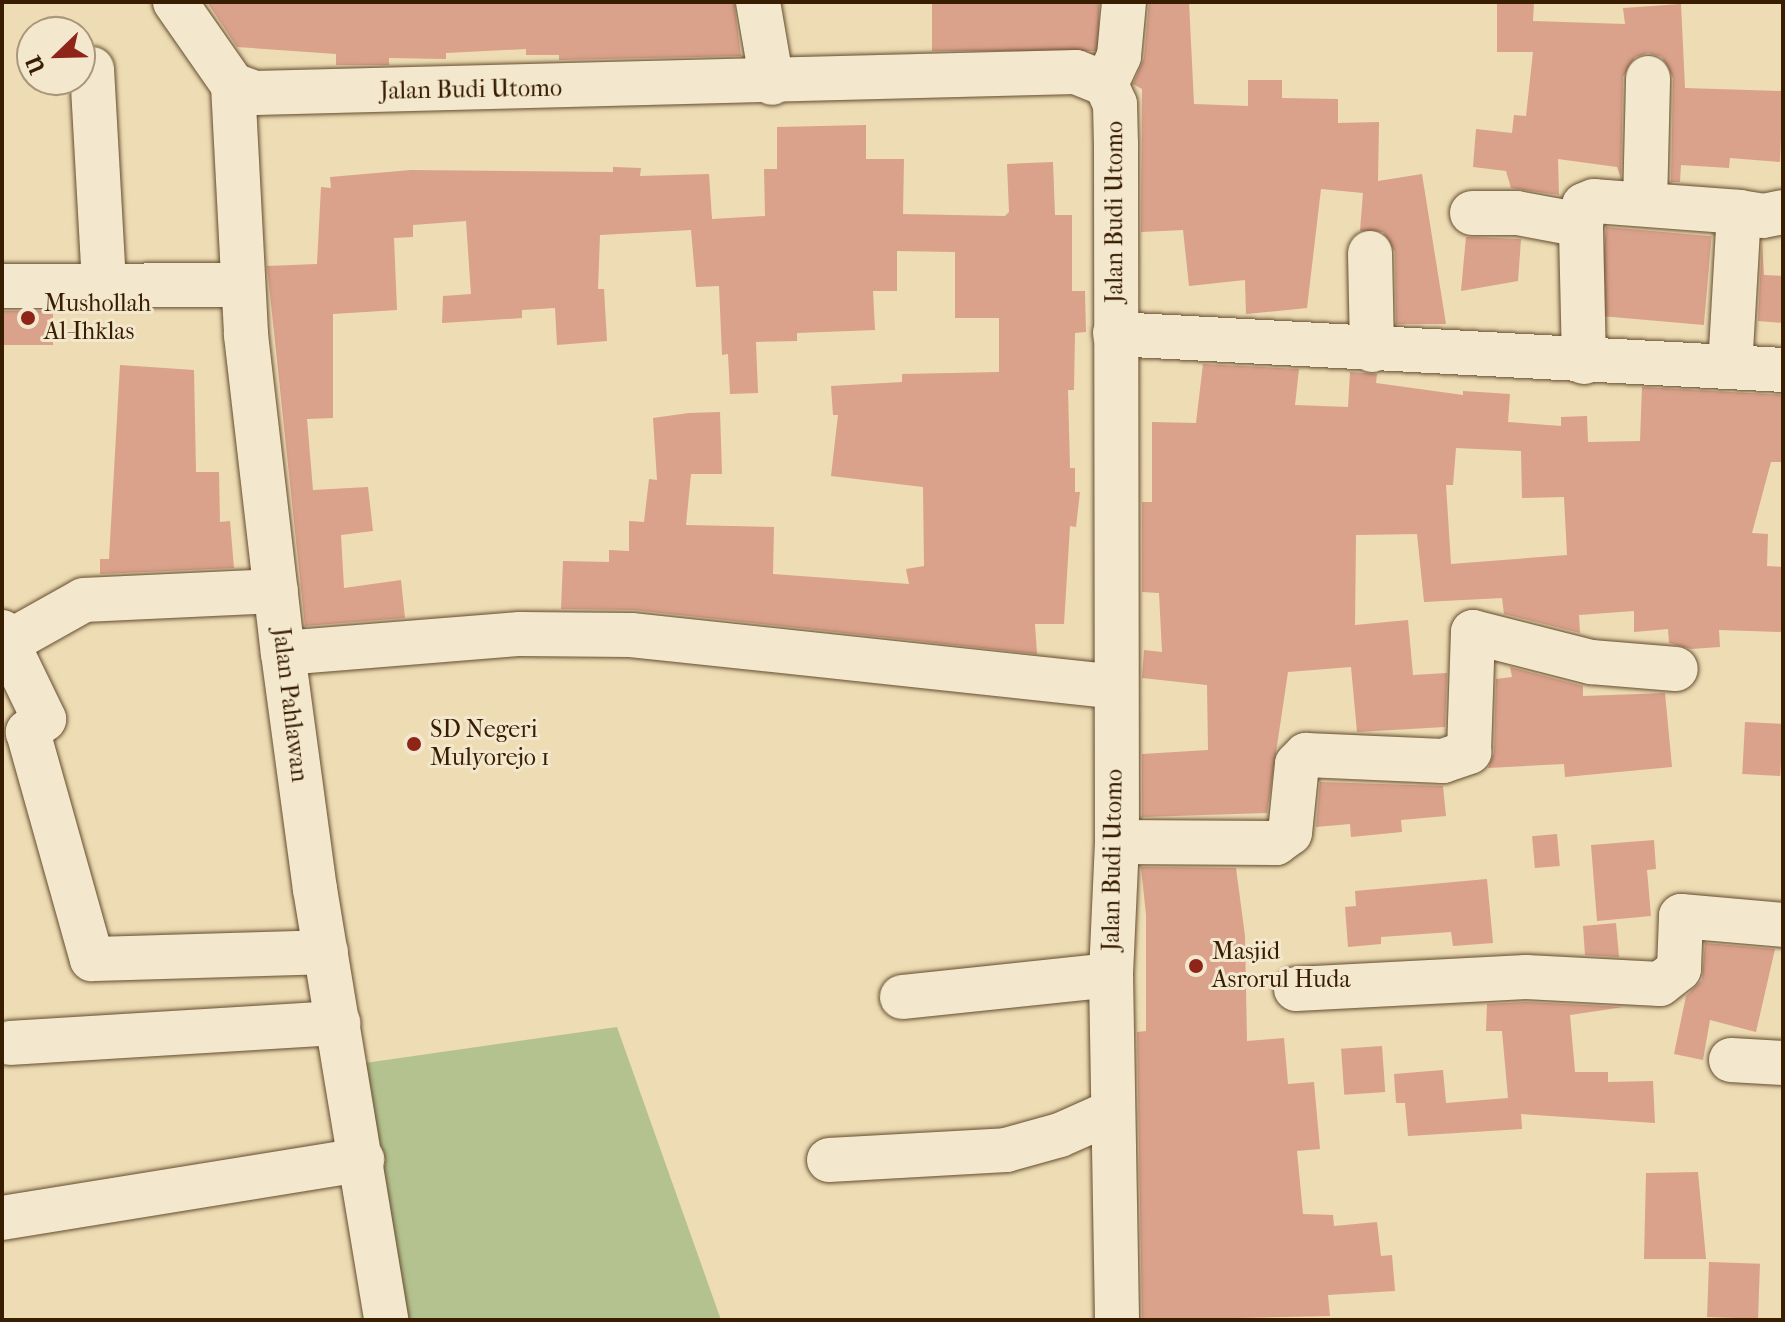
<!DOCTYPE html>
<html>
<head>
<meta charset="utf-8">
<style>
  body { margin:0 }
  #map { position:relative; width:1785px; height:1322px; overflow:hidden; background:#eddcb4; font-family:"IM FELL French Canon",serif }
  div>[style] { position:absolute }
  .green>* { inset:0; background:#b4c290 }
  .building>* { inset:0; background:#daa18b; transform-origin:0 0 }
  .roads { filter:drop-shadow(0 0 2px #664d2e) drop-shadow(0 0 2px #664d2e) }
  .minor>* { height:44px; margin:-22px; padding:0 22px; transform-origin:22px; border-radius:22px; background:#f3e8ce }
  .dots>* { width:22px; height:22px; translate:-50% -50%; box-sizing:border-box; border:4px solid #f3e8ce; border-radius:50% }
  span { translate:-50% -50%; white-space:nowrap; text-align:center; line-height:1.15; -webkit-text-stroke:6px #f3e8ce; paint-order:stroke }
  .street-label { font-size:24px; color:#391d01 }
  .poi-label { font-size:24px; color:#391d01 }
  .left { translate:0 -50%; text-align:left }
  .frame { position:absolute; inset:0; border:4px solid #391d01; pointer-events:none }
  .north { position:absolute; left:16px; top:16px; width:80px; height:80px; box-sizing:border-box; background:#f3e8ce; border:2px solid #a9977c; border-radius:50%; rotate:247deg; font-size:22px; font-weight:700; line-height:32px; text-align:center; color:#391d01 }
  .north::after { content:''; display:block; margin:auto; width:28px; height:36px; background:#8f2418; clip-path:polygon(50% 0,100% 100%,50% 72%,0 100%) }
</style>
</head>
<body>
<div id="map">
  <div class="green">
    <div style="clip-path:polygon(617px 1027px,721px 1320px,399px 1320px,358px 1064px)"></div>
  </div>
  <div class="building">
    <div style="clip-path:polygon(207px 2px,734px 2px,741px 56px,559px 60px,559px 55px,526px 55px,526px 49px,446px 53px,446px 59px,389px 58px,389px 65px,336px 65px,336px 54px,237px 47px)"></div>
    <div style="left:932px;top:2px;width:167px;height:49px"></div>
    <div style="clip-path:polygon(1149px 2px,1189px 2px,1194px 104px,1248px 106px,1248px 80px,1282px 80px,1282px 98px,1338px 99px,1338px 123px,1379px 122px,1378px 181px,1422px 174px,1446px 324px,1396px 324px,1395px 252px,1383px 232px,1360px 231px,1363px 193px,1321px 189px,1307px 308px,1246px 314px,1245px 280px,1189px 286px,1183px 230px,1141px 232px,1142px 89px,1133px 84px,1144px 58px)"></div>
    <div style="clip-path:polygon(1497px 2px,1534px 2px,1533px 21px,1625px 24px,1623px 8px,1681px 4px,1685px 88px,1783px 91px,1780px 162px,1730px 158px,1729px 168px,1681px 165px,1680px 182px,1671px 182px,1673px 78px,1662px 57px,1648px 53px,1635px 57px,1623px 77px,1621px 178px,1617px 167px,1558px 159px,1559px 195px,1511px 188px,1506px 171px,1473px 167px,1476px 129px,1512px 133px,1514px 115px,1526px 116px,1533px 52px,1497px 52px)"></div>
    <div style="clip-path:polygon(866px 125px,866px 159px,904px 159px,903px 214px,1005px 216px,1009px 212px,1007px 164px,1053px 162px,1055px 215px,1072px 215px,1072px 291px,1085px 291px,1086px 332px,1075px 333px,1074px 390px,1068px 390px,1070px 468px,1075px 468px,1075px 492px,1080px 492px,1076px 527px,1070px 526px,1064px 624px,1035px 624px,1037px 654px,634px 610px,561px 609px,563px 561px,609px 562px,609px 550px,629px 551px,629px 521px,644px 522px,649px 479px,657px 480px,653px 418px,689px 413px,720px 412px,722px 474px,691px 474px,686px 525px,774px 527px,773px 574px,909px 584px,906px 569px,924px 566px,923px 487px,831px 476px,838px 415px,833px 415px,831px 386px,902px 382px,902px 374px,999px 372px,999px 318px,955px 318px,955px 252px,897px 251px,897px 291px,873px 291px,875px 330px,797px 333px,797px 341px,756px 342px,758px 393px,730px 394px,728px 354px,722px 355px,719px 286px,696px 287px,691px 230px,600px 235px,598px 289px,604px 289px,607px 341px,557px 345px,555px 308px,522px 310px,522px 318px,442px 323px,443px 296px,471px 294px,466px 221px,413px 225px,413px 237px,394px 238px,397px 310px,333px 314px,333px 418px,307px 419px,313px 490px,368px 487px,373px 531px,341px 535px,344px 588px,401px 580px,405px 618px,305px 626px,267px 266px,317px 264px,321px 187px,331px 188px,330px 177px,411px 170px,613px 172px,613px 167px,641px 168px,640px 176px,709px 174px,712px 219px,765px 216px,764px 169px,777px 169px,777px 127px)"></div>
    <div style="left:1606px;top:227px;width:106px;height:89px;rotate:5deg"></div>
    <div style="clip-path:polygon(1466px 237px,1521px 239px,1518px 281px,1461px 291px)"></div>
    <div style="clip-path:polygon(1762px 241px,1764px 275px,1783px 276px,1783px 323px,1758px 321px)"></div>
    <div style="left:2px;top:311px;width:51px;height:34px"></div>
    <div style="clip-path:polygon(evenodd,1203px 364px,1299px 369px,1295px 405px,1348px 407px,1350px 372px,1377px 374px,1376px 383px,1463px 395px,1463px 391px,1510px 394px,1508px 422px,1561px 426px,1561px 417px,1587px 416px,1588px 442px,1640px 441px,1642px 387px,1783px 395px,1783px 462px,1771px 462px,1752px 533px,1768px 534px,1767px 566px,1783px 567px,1783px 632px,1719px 630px,1720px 647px,1691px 649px,1669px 643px,1668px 629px,1634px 632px,1634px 611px,1579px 615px,1580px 633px,1504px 614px,1502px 598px,1424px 602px,1417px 534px,1356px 535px,1355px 625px,1408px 620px,1413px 675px,1447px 673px,1445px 727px,1357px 732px,1351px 667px,1288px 672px,1267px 813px,1142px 817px,1142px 754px,1208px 750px,1207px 685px,1142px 678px,1144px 650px,1162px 652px,1159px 593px,1142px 592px,1142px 502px,1152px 502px,1152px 422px,1196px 423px,1203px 364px,1456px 448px,1521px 451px,1522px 498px,1564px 497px,1567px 555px,1451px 564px,1446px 485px,1453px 485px,1456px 448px)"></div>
    <div style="clip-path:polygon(120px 365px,194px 370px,196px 472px,219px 472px,220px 522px,230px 521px,234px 568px,100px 574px,100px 559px,109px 559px)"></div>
    <div style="clip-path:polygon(1510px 667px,1583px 686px,1583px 696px,1665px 693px,1672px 767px,1565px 777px,1564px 764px,1488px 768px,1494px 753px,1496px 679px,1512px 677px)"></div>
    <div style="left:1745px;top:722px;width:38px;height:52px;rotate:3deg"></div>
    <div style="clip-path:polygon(1320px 782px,1443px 786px,1446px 816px,1401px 820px,1402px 832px,1351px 837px,1350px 824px,1316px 827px)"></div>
    <div style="left:1557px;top:834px;width:32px;height:25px;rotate:85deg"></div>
    <div style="clip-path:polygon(1654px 840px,1656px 869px,1647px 870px,1651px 916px,1597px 921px,1591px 845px)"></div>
    <div style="clip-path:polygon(1141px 867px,1236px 868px,1245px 936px,1247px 1041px,1284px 1038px,1288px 1084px,1314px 1082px,1320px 1149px,1297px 1151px,1303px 1214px,1333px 1215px,1334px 1226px,1377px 1222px,1381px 1256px,1392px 1255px,1395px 1291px,1328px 1295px,1330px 1316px,1142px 1320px,1137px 1032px,1146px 1031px,1146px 915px)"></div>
    <div style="clip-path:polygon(1487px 879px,1493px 943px,1453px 946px,1451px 932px,1381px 937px,1381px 944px,1348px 947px,1345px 907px,1356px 906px,1355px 891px)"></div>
    <div style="clip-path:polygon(1616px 923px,1619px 957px,1585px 955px,1583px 926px)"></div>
    <div style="clip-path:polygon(1705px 943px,1775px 949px,1756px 1032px,1710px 1020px,1703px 1060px,1674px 1054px,1686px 996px,1702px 980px)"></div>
    <div style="clip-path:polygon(1526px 1002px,1624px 1007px,1570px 1015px,1575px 1072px,1608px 1072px,1608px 1082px,1653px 1081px,1655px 1123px,1521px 1114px,1522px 1129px,1408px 1136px,1405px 1103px,1396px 1103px,1394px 1074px,1443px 1070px,1446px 1103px,1508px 1098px,1502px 1031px,1486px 1031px,1487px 1004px)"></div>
    <div style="left:1382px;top:1046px;width:46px;height:41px;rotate:86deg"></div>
    <div style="clip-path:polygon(1698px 1172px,1706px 1259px,1644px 1259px,1646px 1173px)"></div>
    <div style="left:1709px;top:1262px;width:51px;height:55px;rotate:2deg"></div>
  </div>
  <div class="roads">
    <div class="minor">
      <div style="left:175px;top:2px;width:101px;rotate:55.1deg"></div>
      <div style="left:233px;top:85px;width:23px;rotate:20deg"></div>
      <div style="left:255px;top:93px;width:821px;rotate:-1.47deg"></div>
      <div style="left:1076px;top:72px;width:32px;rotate:22deg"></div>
      <div style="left:1106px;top:84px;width:22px;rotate:66deg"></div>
      <div style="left:1115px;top:104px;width:40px;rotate:88.6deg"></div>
      <div style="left:1116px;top:144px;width:698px;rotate:89.92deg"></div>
      <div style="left:1117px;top:842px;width:133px;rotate:92.6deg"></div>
      <div style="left:1111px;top:975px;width:345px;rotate:89deg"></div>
      <div style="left:758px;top:2px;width:82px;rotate:80.2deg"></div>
      <div style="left:92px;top:69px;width:216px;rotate:86.8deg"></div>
      <div style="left:1106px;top:84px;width:31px;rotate:-65deg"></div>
      <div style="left:1119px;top:56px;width:54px;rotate:-84.7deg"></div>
      <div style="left:233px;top:85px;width:250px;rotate:87deg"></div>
      <div style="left:246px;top:335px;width:320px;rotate:83.4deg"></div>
      <div style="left:283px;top:653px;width:238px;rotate:82.3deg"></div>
      <div style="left:315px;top:889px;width:437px;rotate:80.6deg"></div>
      <div style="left:1645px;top:204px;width:126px;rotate:-88.6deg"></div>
      <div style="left:1739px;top:212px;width:24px;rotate:9deg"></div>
      <div style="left:1763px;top:216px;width:20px;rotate:-11deg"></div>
      <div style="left:1472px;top:213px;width:45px"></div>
      <div style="left:1517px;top:213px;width:65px;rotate:10.6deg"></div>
      <div style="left:1370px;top:253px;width:97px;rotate:88.8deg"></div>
      <div style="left:2px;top:286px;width:241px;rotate:-0.2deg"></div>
      <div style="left:1115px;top:334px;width:669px;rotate:3.08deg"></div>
      <div style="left:1584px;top:362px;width:137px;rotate:-91.3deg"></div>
      <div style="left:1581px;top:225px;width:20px;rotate:-81deg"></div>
      <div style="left:1584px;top:205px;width:11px;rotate:-22deg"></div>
      <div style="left:1594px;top:201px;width:145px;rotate:4.3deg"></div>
      <div style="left:1739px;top:212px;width:154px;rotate:93.3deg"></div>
      <div style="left:2px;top:632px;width:97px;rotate:64.2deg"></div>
      <div style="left:44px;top:719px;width:21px;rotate:141deg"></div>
      <div style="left:28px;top:732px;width:236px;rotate:74.3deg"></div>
      <div style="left:92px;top:959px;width:234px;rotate:-1.7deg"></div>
      <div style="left:7px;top:643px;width:88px;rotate:-29.2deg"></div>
      <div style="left:84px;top:600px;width:192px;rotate:-2.7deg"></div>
      <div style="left:283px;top:653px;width:238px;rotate:-4.6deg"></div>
      <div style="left:520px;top:634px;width:111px;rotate:0.5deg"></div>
      <div style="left:631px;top:635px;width:486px;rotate:6.1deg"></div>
      <div style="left:1117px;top:842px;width:159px;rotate:0.4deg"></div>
      <div style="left:1276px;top:843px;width:17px;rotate:-36deg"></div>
      <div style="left:1290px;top:833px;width:69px;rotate:-84.2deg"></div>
      <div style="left:1297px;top:764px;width:13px;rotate:-45deg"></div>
      <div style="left:1306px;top:755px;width:137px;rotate:2.5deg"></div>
      <div style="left:1443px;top:761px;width:28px;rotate:-19deg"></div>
      <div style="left:1469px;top:752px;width:120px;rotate:-88.1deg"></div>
      <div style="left:1473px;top:632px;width:122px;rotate:14.3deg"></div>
      <div style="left:1591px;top:662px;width:85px;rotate:4.7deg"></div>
      <div style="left:1296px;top:989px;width:230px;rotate:-3deg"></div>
      <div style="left:1526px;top:977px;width:134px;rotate:3deg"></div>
      <div style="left:1660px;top:984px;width:24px;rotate:-38deg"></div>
      <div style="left:1679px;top:969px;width:53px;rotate:-87.8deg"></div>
      <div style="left:1681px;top:916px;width:102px;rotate:5deg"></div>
      <div style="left:902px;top:997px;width:210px;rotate:-6deg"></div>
      <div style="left:10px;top:1043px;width:329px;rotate:-3.5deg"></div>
      <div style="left:1731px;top:1060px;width:52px;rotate:3.3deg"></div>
      <div style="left:829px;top:1160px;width:177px;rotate:-3.2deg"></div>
      <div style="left:1006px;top:1150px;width:56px;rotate:-15.5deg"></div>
      <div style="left:1060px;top:1135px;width:57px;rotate:-23.9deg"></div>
      <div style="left:2px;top:1218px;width:365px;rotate:-9.2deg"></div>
    </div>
  </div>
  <div class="dots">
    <div style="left:28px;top:318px;background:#8f2418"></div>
    <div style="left:414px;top:744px;background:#8f2418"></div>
    <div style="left:1196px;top:966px;background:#8f2418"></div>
  </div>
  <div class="street-label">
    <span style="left:471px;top:90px;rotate:-1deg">Jalan Budi Utomo</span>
    <span style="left:1115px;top:212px;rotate:-90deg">Jalan Budi Utomo</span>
    <span style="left:290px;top:705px;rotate:83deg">Jalan Pahlawan</span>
    <span style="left:1113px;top:860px;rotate:-89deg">Jalan Budi Utomo</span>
  </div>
  <div class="poi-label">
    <span class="left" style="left:44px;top:318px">Mushollah<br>Al-Ihklas</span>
    <span class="left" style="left:430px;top:744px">SD Negeri<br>Mulyorejo 1</span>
    <span class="left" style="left:1212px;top:966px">Masjid<br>Asrorul Huda</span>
  </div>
  <div class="frame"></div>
  <div class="north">U</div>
</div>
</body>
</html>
